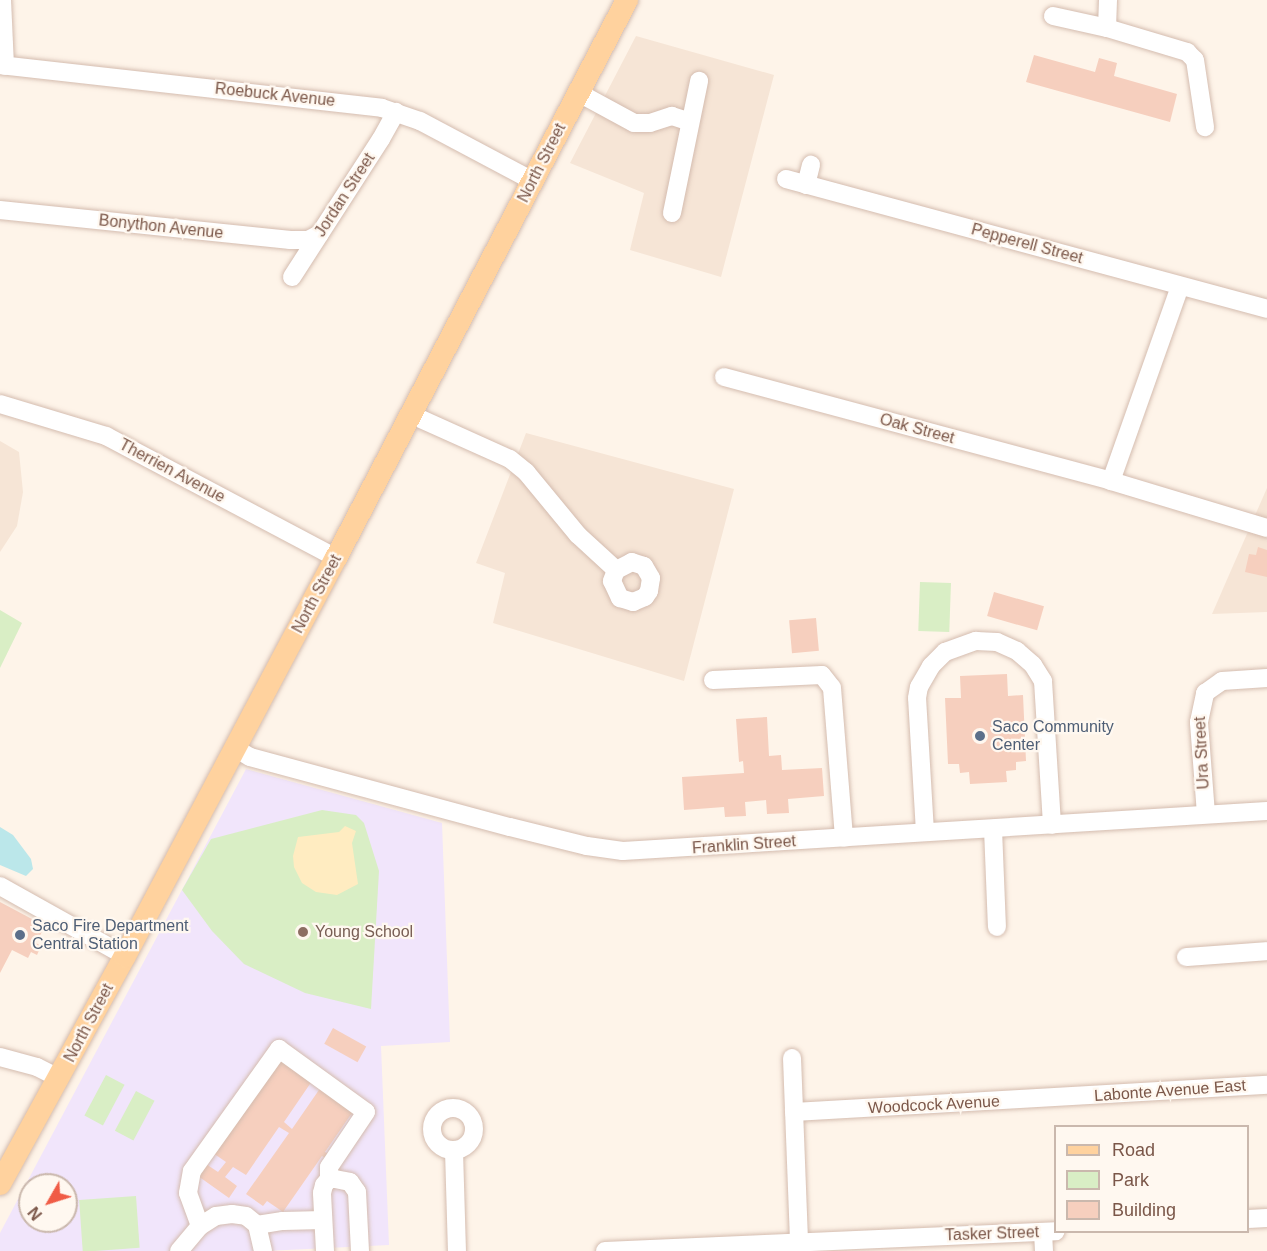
<!DOCTYPE html>
<html>
<head>
<meta charset="utf-8">
<style>
  body { margin:0 }
  #map { position:relative; width:1267px; height:1251px; overflow:hidden; background:#fef4e9; font-family:Helvetica,sans-serif }
  div>[style] { position:absolute }
  .residential>* { inset:0; background:#f6e5d6 }
  .education>* { inset:0; background:#f1e5fb }
  .green>* { inset:0; background:#d9eec5; transform-origin:0 0 }
  .sand>* { inset:0; background:#ffecc1 }
  .water>* { inset:0; background:#bbe7ea }
  .building>* { inset:0; background:#f6cfbe; transform-origin:0 0 }
  .roads { filter:drop-shadow(0 0 2px #d4bcaf) drop-shadow(0 0 2px #d4bcaf) }
  .minor>* { height:18px; margin:-9px; padding:0 9px; transform-origin:9px; border-radius:9px; background:#fff }
  .minor>.ring { margin:-9px; padding:0; box-sizing:content-box; background:none; border:18px solid #fff; border-radius:50% }
  .major>* { height:22px; margin:-11px; padding:0 11px; transform-origin:11px; border-radius:11px; background:#ffd29e }
  .dots>* { width:16px; height:16px; translate:-50% -50%; box-sizing:border-box; border:3px solid #fff8f0; border-radius:50% }
  span { translate:-50% -50%; white-space:nowrap; text-align:center; line-height:1.15; -webkit-text-stroke:4.5px #fff8f0; paint-order:stroke }
  .street-label { font-size:16px; color:#7b5749 }
  .service-label { font-size:16px; color:#4e5e75 }
  .left { translate:0 -50%; text-align:left }
  .education-label { font-size:16px; color:#785e54 }
  .legend { position:absolute; left:1054px; top:1125px; width:195px; height:108px; box-sizing:border-box; background:#fff8f0; border:2px solid #cab8ad; margin:0; padding:8px 10px; list-style:none; font-size:18px; color:#7b5749 }
  .legend li { display:flex; align-items:center; gap:12px; height:30px }
  .legend b { width:30px; border:2px solid #cab8ad }
  .north { position:absolute; left:18px; top:1173px; width:60px; height:60px; box-sizing:border-box; background:#fff8f0; border:2px solid #cab8ad; border-radius:50%; rotate:231deg; font-size:16px; font-weight:700; line-height:24px; text-align:center; color:#7b5749 }
  .north::after { content:''; display:block; margin:auto; width:21px; height:27px; background:#f05c46; clip-path:polygon(50% 0,100% 100%,50% 72%,0 100%) }
</style>
</head>
<body>
<div id="map">
  <div class="residential">
    <div style="clip-path:polygon(636px 36px,774px 75px,721px 277px,630px 250px,644px 193px,570px 163px)"></div>
    <div style="clip-path:polygon(526px 433px,734px 489px,684px 681px,493px 623px,505px 573px,476px 563px)"></div>
    <div style="clip-path:polygon(0 441px,19px 452px,23px 492px,17px 526px,0 552px)"></div>
    <div style="clip-path:polygon(1267px 488px,1267px 612px,1212px 614px)"></div>
  </div>
  <div class="education">
    <div style="clip-path:polygon(evenodd,246px 769px,442px 823px,450px 1042px,381px 1046px,389px 1245px,266px 1251px,0 1251px,0 1233px,246px 769px,30px 1185px,66px 1185px,66px 1221px,30px 1221px,30px 1185px)"></div>
  </div>
  <div class="green">
    <div style="left:920px;top:582px;width:31px;height:49px;rotate:2deg"></div>
    <div style="clip-path:polygon(0 610px,22px 623px,0 668px)"></div>
    <div style="clip-path:polygon(322px 810px,356px 815px,364px 823px,379px 871px,371px 1009px,305px 993px,244px 964px,212px 931px,182px 890px,211px 839px)"></div>
    <div style="left:106px;top:1075px;width:21px;height:46px;rotate:28deg"></div>
    <div style="left:136px;top:1091px;width:21px;height:45px;rotate:28deg"></div>
    <div style="left:136px;top:1196px;width:52px;height:57px;rotate:86deg"></div>
  </div>
  <div class="sand">
    <div style="clip-path:polygon(345px 826px,356px 831px,352px 843px,358px 884px,337px 895px,316px 892px,302px 883px,294px 867px,293px 856px,298px 837px,339px 832px)"></div>
  </div>
  <div class="water">
    <div style="clip-path:polygon(0 827px,13px 835px,31px 859px,33px 869px,26px 876px,0 865px)"></div>
  </div>
  <div class="building">
    <div style="clip-path:polygon(1034px 55px,1095px 72px,1099px 58px,1117px 63px,1114px 76px,1177px 94px,1170px 122px,1026px 82px)"></div>
    <div style="clip-path:polygon(1258px 547px,1267px 550px,1267px 577px,1245px 572px,1249px 554px,1256px 555px)"></div>
    <div style="left:994px;top:592px;width:52px;height:25px;rotate:16deg"></div>
    <div style="left:816px;top:618px;width:33px;height:27px;rotate:85deg"></div>
    <div style="clip-path:polygon(1007px 674px,1008px 696px,1023px 695px,1026px 761px,1016px 762px,1016px 770px,1006px 771px,1007px 782px,970px 784px,969px 772px,960px 773px,959px 764px,948px 764px,945px 698px,961px 698px,960px 676px)"></div>
    <div style="clip-path:polygon(767px 717px,769px 756px,781px 755px,782px 770px,822px 768px,824px 796px,788px 799px,789px 813px,767px 814px,766px 800px,745px 802px,746px 816px,725px 817px,724px 807px,684px 810px,682px 777px,744px 773px,743px 761px,739px 762px,736px 719px)"></div>
    <div style="clip-path:polygon(0 902px,45px 926px,36px 943px,41px 946px,37px 955px,31px 952px,28px 958px,12px 950px,0 973px)"></div>
    <div style="left:333px;top:1028px;width:38px;height:18px;rotate:29deg"></div>
    <div style="clip-path:polygon(279px 1058px,312px 1081px,284px 1122px,292px 1129px,321px 1087px,354px 1110px,325px 1152px,330px 1155px,327px 1159px,322px 1156px,283px 1212px,267px 1201px,263px 1206px,246px 1194px,289px 1133px,279px 1127px,246px 1175px,233px 1167px,225px 1177px,237px 1186px,229px 1198px,198px 1176px,206px 1164px,218px 1172px,226px 1162px,213px 1153px)"></div>
  </div>
  <div class="roads">
    <div class="minor">
      <div style="left:2px;top:0;width:66px;rotate:87.4deg"></div>
      <div style="left:1108px;top:0;width:28px;rotate:92deg"></div>
      <div style="left:1107px;top:28px;width:84px;rotate:16.7deg"></div>
      <div style="left:1187px;top:52px;width:11px;rotate:45deg"></div>
      <div style="left:1195px;top:60px;width:68px;rotate:81.5deg"></div>
      <div style="left:1053px;top:16px;width:55px;rotate:12.5deg"></div>
      <div style="left:0;top:65px;width:384px;rotate:6.4deg"></div>
      <div style="left:382px;top:108px;width:40px;rotate:18.9deg"></div>
      <div style="left:420px;top:121px;width:128px;rotate:28deg"></div>
      <div style="left:577px;top:92px;width:65px;rotate:28.5deg"></div>
      <div style="left:634px;top:123px;width:16px"></div>
      <div style="left:650px;top:123px;width:23px;rotate:-18deg"></div>
      <div style="left:672px;top:116px;width:19px;rotate:18deg"></div>
      <div style="left:786px;top:179px;width:498px;rotate:15.1deg"></div>
      <div style="left:806px;top:185px;width:21px;rotate:-76deg"></div>
      <div style="left:0;top:210px;width:292px;rotate:5.9deg"></div>
      <div style="left:290px;top:240px;width:18px"></div>
      <div style="left:308px;top:240px;width:13px;rotate:-27deg"></div>
      <div style="left:672px;top:213px;width:135px;rotate:-78.4deg"></div>
      <div style="left:292px;top:277px;width:164px;rotate:-57.2deg"></div>
      <div style="left:381px;top:139px;width:31px;rotate:-61deg"></div>
      <div style="left:724px;top:377px;width:401px;rotate:15deg"></div>
      <div style="left:1111px;top:481px;width:163px;rotate:16.8deg"></div>
      <div style="left:0;top:404px;width:111px;rotate:16.8deg"></div>
      <div style="left:106px;top:436px;width:260px;rotate:27.9deg"></div>
      <div style="left:412px;top:415px;width:107px;rotate:24.2deg"></div>
      <div style="left:510px;top:459px;width:21px;rotate:39deg"></div>
      <div style="left:526px;top:472px;width:82px;rotate:50.5deg"></div>
      <div style="left:578px;top:535px;width:52px;rotate:42.6deg"></div>
      <div style="left:616px;top:570px;width:12px;rotate:110deg"></div>
      <div style="left:612px;top:581px;width:19px;rotate:65deg"></div>
      <div style="left:620px;top:598px;width:14px;rotate:17deg"></div>
      <div style="left:633px;top:602px;width:13px;rotate:-23deg"></div>
      <div style="left:645px;top:597px;width:7px;rotate:-56deg"></div>
      <div style="left:649px;top:591px;width:13px;rotate:-81deg"></div>
      <div style="left:651px;top:578px;width:14px;rotate:-120deg"></div>
      <div style="left:644px;top:566px;width:13px;rotate:-162deg"></div>
      <div style="left:632px;top:562px;width:18px;rotate:153deg"></div>
      <div style="left:1111px;top:481px;width:207px;rotate:-70.5deg"></div>
      <div style="left:713px;top:680px;width:109px;rotate:-2.6deg"></div>
      <div style="left:822px;top:675px;width:16px;rotate:52deg"></div>
      <div style="left:832px;top:688px;width:150px;rotate:85.4deg"></div>
      <div style="left:235px;top:748px;width:17px;rotate:31deg"></div>
      <div style="left:250px;top:757px;width:269px;rotate:15.1deg"></div>
      <div style="left:510px;top:827px;width:79px;rotate:13.9deg"></div>
      <div style="left:587px;top:846px;width:36px;rotate:8deg"></div>
      <div style="left:623px;top:851px;width:645px;rotate:-3.55deg"></div>
      <div style="left:1206px;top:814px;width:92px;rotate:-94.4deg"></div>
      <div style="left:1199px;top:722px;width:30px;rotate:-78deg"></div>
      <div style="left:1205px;top:693px;width:21px;rotate:-35deg"></div>
      <div style="left:1222px;top:681px;width:45px;rotate:-3.8deg"></div>
      <div style="left:993px;top:829px;width:98px;rotate:87.7deg"></div>
      <div style="left:925px;top:832px;width:134px;rotate:-93.4deg"></div>
      <div style="left:917px;top:698px;width:11px;rotate:-80deg"></div>
      <div style="left:919px;top:687px;width:24px;rotate:-60deg"></div>
      <div style="left:931px;top:666px;width:20px;rotate:-45deg"></div>
      <div style="left:945px;top:652px;width:33px;rotate:-20deg"></div>
      <div style="left:976px;top:641px;width:21px;rotate:3deg"></div>
      <div style="left:997px;top:642px;width:22px;rotate:24deg"></div>
      <div style="left:1017px;top:651px;width:21px;rotate:41deg"></div>
      <div style="left:1033px;top:665px;width:19px;rotate:58deg"></div>
      <div style="left:1043px;top:681px;width:144px;rotate:86.4deg"></div>
      <div style="left:0;top:886px;width:143px;rotate:29.2deg"></div>
      <div style="left:1186px;top:957px;width:81px;rotate:-4.2deg"></div>
      <div style="left:0;top:1057px;width:38px;rotate:15deg"></div>
      <div style="left:37px;top:1067px;width:25px;rotate:27deg"></div>
      <div style="left:792px;top:1058px;width:185px;rotate:87.8deg"></div>
      <div class="ring" style="left:432px;top:1108px;width:24px;height:24px"></div>
      <div style="left:794px;top:1112px;width:474px;rotate:-3.3deg"></div>
      <div style="left:454px;top:1151px;width:100px;rotate:88.3deg"></div>
      <div style="left:1248px;top:1219px;width:19px;rotate:-3deg"></div>
      <div style="left:257px;top:1225px;width:26px;rotate:-9deg"></div>
      <div style="left:283px;top:1221px;width:40px;rotate:-1.4deg"></div>
      <div style="left:200px;top:1226px;width:35px;rotate:-110deg"></div>
      <div style="left:188px;top:1193px;width:22px;rotate:-80deg"></div>
      <div style="left:192px;top:1171px;width:150px;rotate:-54.5deg"></div>
      <div style="left:279px;top:1049px;width:107px;rotate:35.9deg"></div>
      <div style="left:366px;top:1112px;width:66px;rotate:123.9deg"></div>
      <div style="left:329px;top:1167px;width:12px;rotate:90deg"></div>
      <div style="left:1043px;top:1232px;width:19px;rotate:87deg"></div>
      <div style="left:179px;top:1251px;width:33px;rotate:-50deg"></div>
      <div style="left:200px;top:1226px;width:19px;rotate:-32deg"></div>
      <div style="left:216px;top:1216px;width:16px;rotate:-7deg"></div>
      <div style="left:232px;top:1214px;width:14px;rotate:8deg"></div>
      <div style="left:246px;top:1216px;width:14px;rotate:39deg"></div>
      <div style="left:257px;top:1225px;width:27px;rotate:77deg"></div>
      <div style="left:325px;top:1251px;width:58px;rotate:-93deg"></div>
      <div style="left:322px;top:1193px;width:8px;rotate:-76deg"></div>
      <div style="left:324px;top:1185px;width:8px;rotate:-50deg"></div>
      <div style="left:329px;top:1179px;width:6px"></div>
      <div style="left:335px;top:1179px;width:15px;rotate:11deg"></div>
      <div style="left:350px;top:1182px;width:12px;rotate:55deg"></div>
      <div style="left:357px;top:1192px;width:59px;rotate:87.1deg"></div>
      <div style="left:605px;top:1251px;width:451px;rotate:-2.5deg"></div>
    </div>
    <div class="major">
      <div style="left:0;top:1184px;width:260px;rotate:-61.3deg"></div>
      <div style="left:125px;top:956px;width:450px;rotate:-62.1deg"></div>
      <div style="left:336px;top:558px;width:629px;rotate:-62.46deg"></div>
    </div>
  </div>
  <div class="dots">
    <div style="left:980px;top:736px;background:#5c6f8a"></div>
    <div style="left:303px;top:932px;background:#8d6e63"></div>
    <div style="left:20px;top:935px;background:#5c6f8a"></div>
  </div>
  <div class="street-label">
    <span style="left:275px;top:95px;rotate:6deg">Roebuck Avenue</span>
    <span style="left:542px;top:163px;rotate:-63deg">North Street</span>
    <span style="left:345px;top:195px;rotate:-57deg">Jordan Street</span>
    <span style="left:161px;top:227px;rotate:6deg">Bonython Avenue</span>
    <span style="left:1027px;top:244px;rotate:15deg">Pepperell Street</span>
    <span style="left:917px;top:429px;rotate:15deg">Oak Street</span>
    <span style="left:172px;top:471px;rotate:28deg">Therrien Avenue</span>
    <span style="left:317px;top:594px;rotate:-62deg">North Street</span>
    <span style="left:1202px;top:753px;rotate:-93deg">Ura Street</span>
    <span style="left:744px;top:845px;rotate:-4deg">Franklin Street</span>
    <span style="left:89px;top:1023px;rotate:-62deg">North Street</span>
    <span style="left:1170px;top:1091px;rotate:-4deg">Labonte Avenue East</span>
    <span style="left:934px;top:1105px;rotate:-3deg">Woodcock Avenue</span>
    <span style="left:992px;top:1234px;rotate:-2deg">Tasker Street</span>
  </div>
  <div class="service-label">
    <span class="left" style="left:992px;top:736px">Saco Community<br>Center</span>
    <span class="left" style="left:32px;top:935px">Saco Fire Department<br>Central Station</span>
  </div>
  <div class="education-label">
    <span class="left" style="left:315px;top:932px">Young School</span>
  </div>
  <ul class="legend">
  <li><b style="height:8px;background:#ffd29e"></b>Road</li>
  <li><b style="height:16px;background:#d9eec5"></b>Park</li>
  <li><b style="height:16px;background:#f6cfbe"></b>Building</li>
  </ul>
  <div class="north">N</div>
</div>
</body>
</html>
